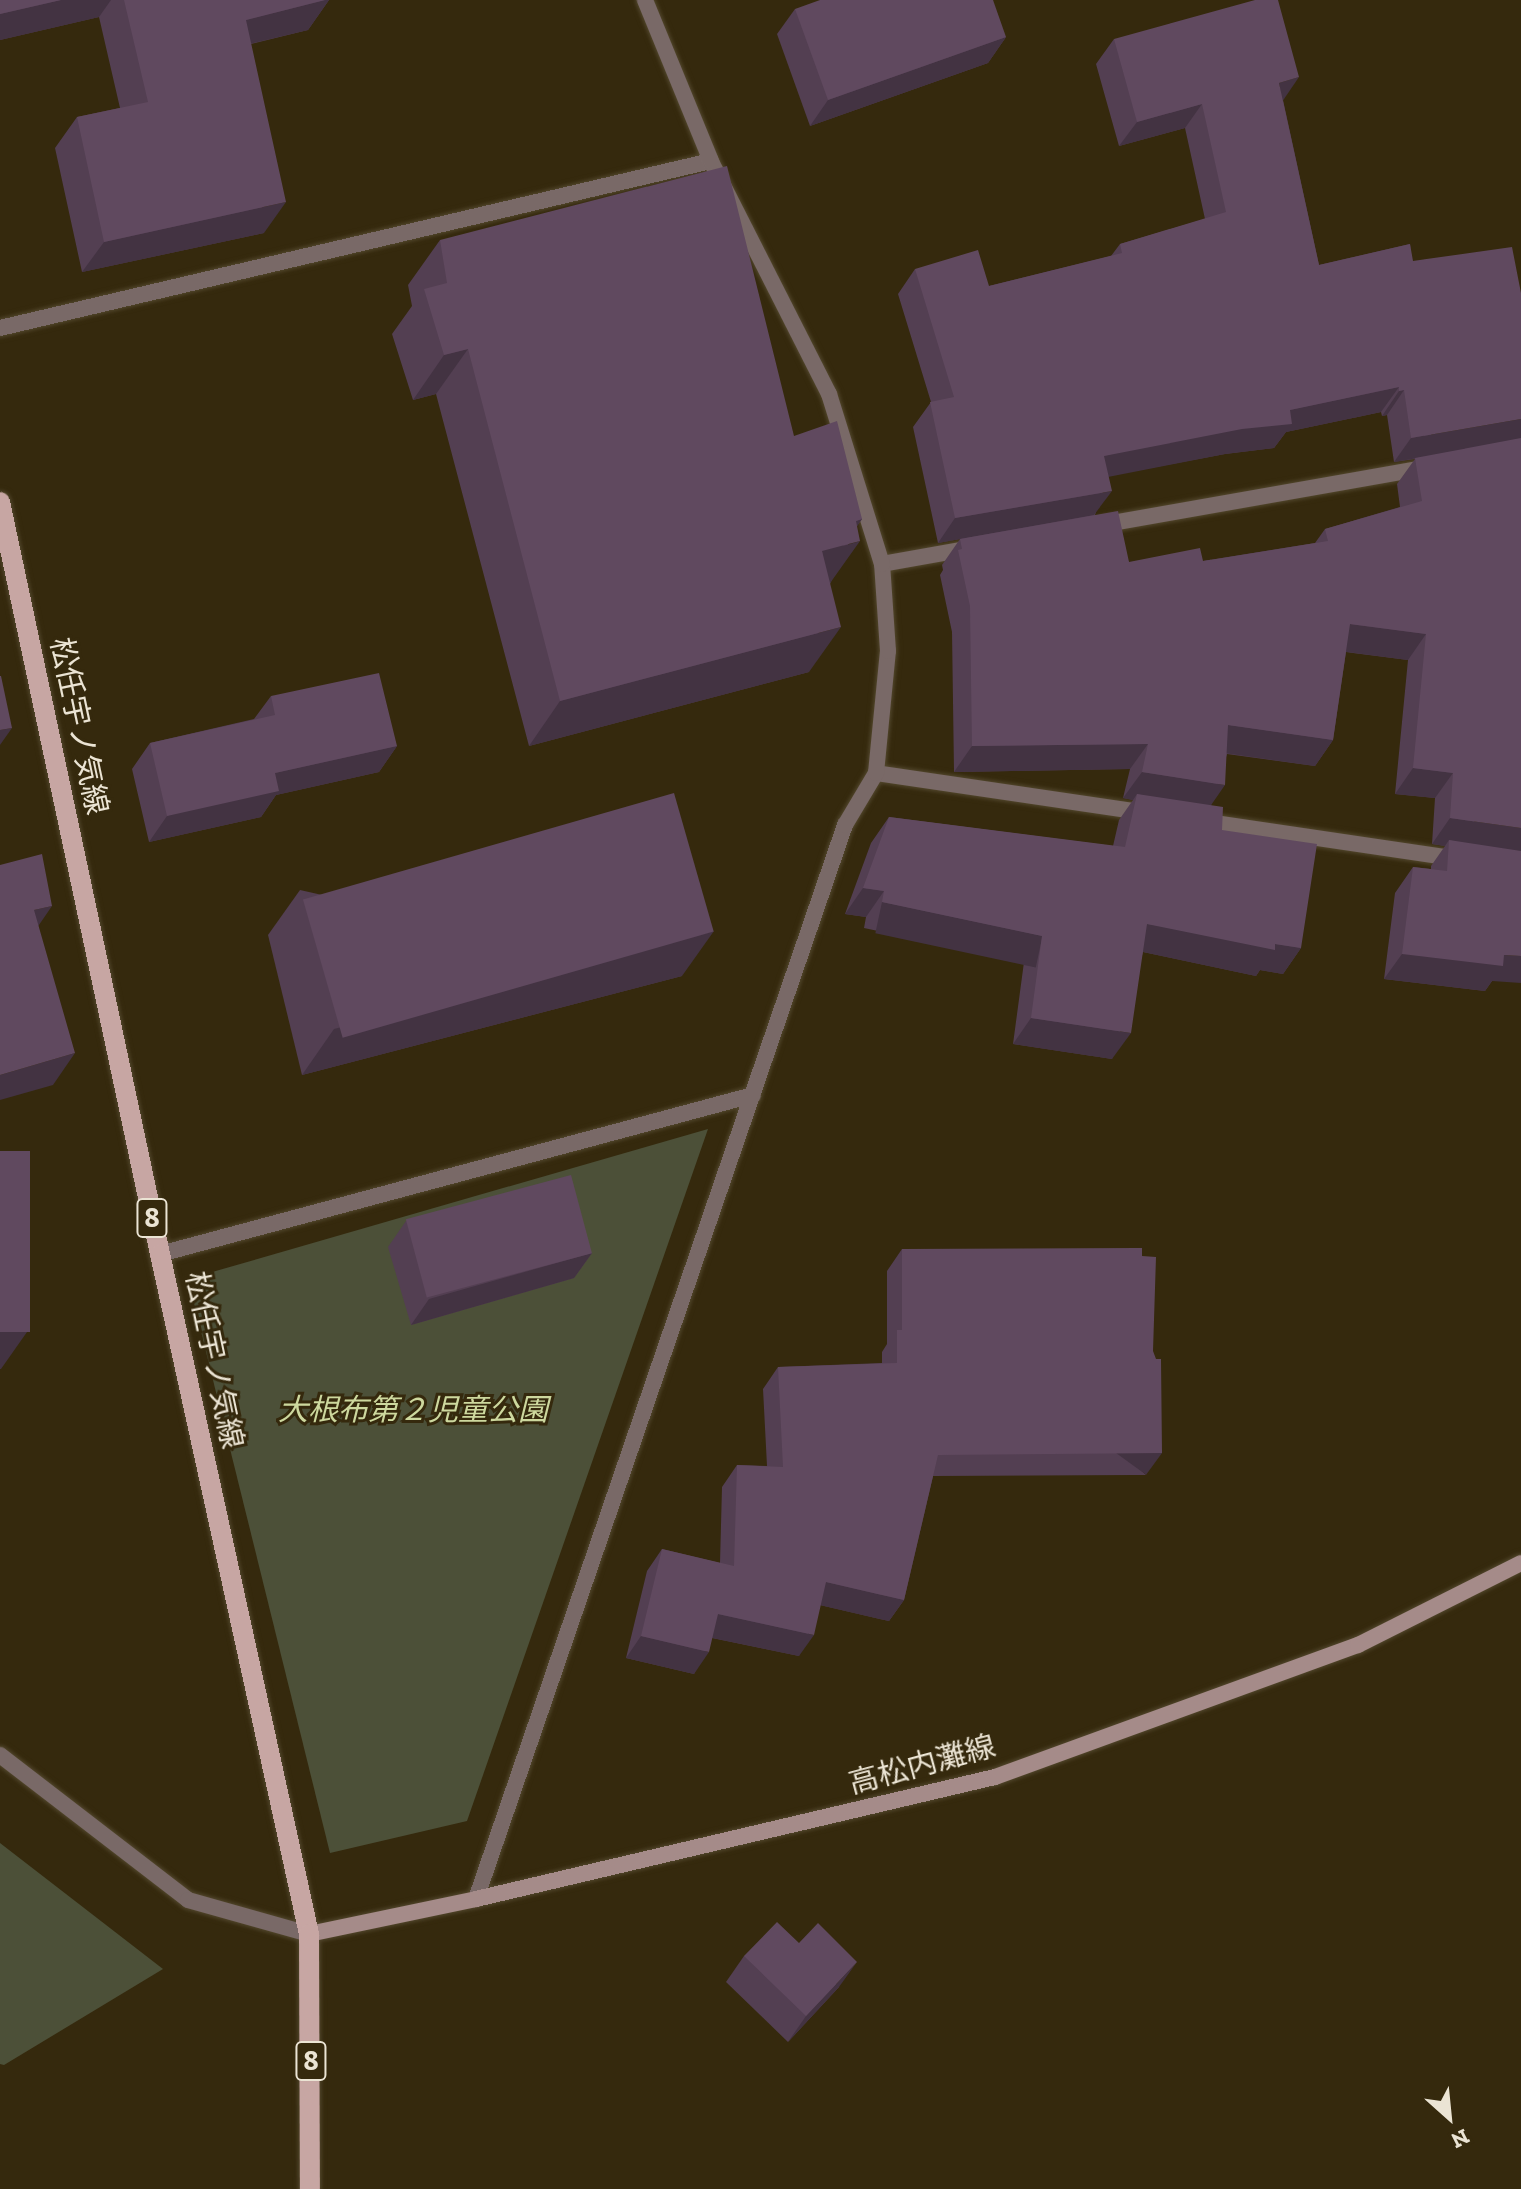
<!DOCTYPE html>
<html>
<head>
<meta charset="utf-8">
<style>
  body { margin:0 }
  #map { position:relative; width:1521px; height:2189px; overflow:hidden; background:#35290d; font-family:"Zilla Slab","Noto Sans JP",serif }
  div>[style] { position:absolute }
  .green>* { inset:0; background:#4c5038 }
  .roads { filter:drop-shadow(0 0 2px #52472d) drop-shadow(0 0 2px #52472d) }
  .minor>* { height:16px; margin:-8px; padding:0 8px; transform-origin:8px; border-radius:8px; background:#796967 }
  .tertiary>* { height:16px; margin:-8px; padding:0 8px; transform-origin:8px; border-radius:8px; background:#796967 }
  .secondary>* { height:16px; margin:-8px; padding:0 8px; transform-origin:8px; border-radius:8px; background:#a58b89 }
  .primary>* { height:20px; margin:-10px; padding:0 10px; transform-origin:10px; border-radius:10px; background:#c7a6a3 }
  .wall>* { inset:0; background:#533f52 }
  .shaded-wall>* { inset:0; background:#433342; transform-origin:0 0 }
  .building>* { inset:0; background:#60495f; transform-origin:0 0 }
  span { translate:-50% -50%; white-space:nowrap; text-align:center; line-height:1.15; -webkit-text-stroke:6px #35290d; paint-order:stroke }
  .shield-label span { padding:2px 6px; background:#35290d; border:2px solid; border-radius:6px; -webkit-text-stroke-width:0 }
  .shield-label { font-size:28px; color:#ebe4d4; font-weight:700 }
  .street-label { font-size:30px; color:#ebe4d4 }
  .park-label { font-size:30px; color:#cdd89e; font-style:italic }
  .north { position:absolute; left:1409px; top:2077px; width:80px; height:80px; -webkit-text-stroke:6px #35290d; paint-order:stroke; rotate:153deg; font-size:22px; font-weight:700; line-height:32px; text-align:center; color:#ebe4d4 }
  .north::after { content:''; display:block; margin:auto; width:28px; height:36px; background:#ebe4d4; clip-path:polygon(50% 0,100% 100%,50% 72%,0 100%) }
</style>
</head>
<body>
<div id="map">
  <div class="green">
    <div style="clip-path:polygon(708px 1129px,467px 1821px,330px 1853px,188px 1279px)"></div>
    <div style="clip-path:polygon(0 1843px,163px 1969px,4px 2065px,0 2064px)"></div>
  </div>
  <div class="roads">
    <div class="minor">
      <div style="left:0;top:328px;width:730px;rotate:-13.22deg"></div>
      <div style="left:1101px;top:525px;width:329px;rotate:-10deg"></div>
      <div style="left:882px;top:564px;width:91px;rotate:-10.1deg"></div>
      <div style="left:876px;top:773px;width:274px;rotate:8.4deg"></div>
      <div style="left:1202px;top:821px;width:261px;rotate:8.4deg"></div>
      <div style="left:160px;top:1254px;width:614px;rotate:-15.01deg"></div>
      <div style="left:476px;top:1899px;width:1136px;rotate:-71.04deg"></div>
      <div style="left:845px;top:825px;width:61px;rotate:-59.2deg"></div>
      <div style="left:876px;top:773px;width:123px;rotate:-84.4deg"></div>
      <div style="left:888px;top:651px;width:87px;rotate:-93.9deg"></div>
      <div style="left:882px;top:564px;width:178px;rotate:-107.3deg"></div>
      <div style="left:829px;top:394px;width:261px;rotate:-116.9deg"></div>
      <div style="left:711px;top:161px;width:174px;rotate:-112.3deg"></div>
    </div>
    <div class="tertiary">
      <div style="left:0;top:1755px;width:237px;rotate:37.6deg"></div>
      <div style="left:188px;top:1900px;width:126px;rotate:15.7deg"></div>
    </div>
    <div class="secondary">
      <div style="left:309px;top:1934px;width:171px;rotate:-11.8deg"></div>
      <div style="left:476px;top:1899px;width:533px;rotate:-13.23deg"></div>
      <div style="left:995px;top:1777px;width:386px;rotate:-20deg"></div>
      <div style="left:1358px;top:1645px;width:182px;rotate:-26.7deg"></div>
    </div>
    <div class="primary">
      <div style="left:0;top:502px;width:769px;rotate:77.99deg"></div>
      <div style="left:160px;top:1254px;width:696px;rotate:77.64deg"></div>
      <div style="left:309px;top:1934px;width:255px;rotate:89.8deg"></div>
    </div>
  </div>
  <div class="wall">
    <div style="clip-path:polygon(0 0,329px 0,308px 30px,251px 44px,264px 233px,82px 272px,55px 148px,77px 117px,120px 108px,99px 17px,0 40px)"></div>
    <div style="clip-path:polygon(795px 9px,1006px 37px,988px 63px,810px 126px,777px 34px)"></div>
    <div style="clip-path:polygon(evenodd,1114px 39px,1283px 100px,1319px 265px,1410px 244px,1492px 981px,1485px 991px,1384px 979px,1395px 893px,1413px 867px,1431px 869px,1431px 866px,1445px 846px,1432px 844px,1435px 798px,1395px 794px,1408px 660px,1346px 652px,1333px 740px,1315px 766px,1227px 754px,1211px 805px,1222px 830px,1301px 948px,1283px 974px,1260px 970px,1256px 976px,1143px 952px,1112px 1059px,1013px 1044px,1024px 962px,864px 928px,866px 917px,845px 914px,871px 843px,889px 817px,1113px 846px,1119px 820px,1133px 800px,1123px 798px,1130px 769px,954px 772px,952px 632px,940px 575px,943px 570px,942px 565px,960px 539px,938px 543px,913px 427px,931px 402px,898px 294px,915px 269px,989px 286px,1111px 256px,1120px 244px,1205px 219px,1185px 128px,1119px 146px,1096px 64px,1114px 39px,1381px 412px,1382px 416px,1387px 415px,1394px 462px,1415px 459px,1397px 484px,1400px 507px,1325px 529px,1315px 543px,1203px 561px,1129px 562px,1095px 515px,1108px 476px,1225px 454px,1274px 448px,1286px 432px,1381px 412px)"></div>
    <div style="clip-path:polygon(440px 240px,794px 436px,862px 519px,857px 526px,830px 584px,809px 672px,529px 746px,436px 394px,413px 400px,392px 334px,412px 306px,408px 285px)"></div>
    <div style="clip-path:polygon(271px 696px,397px 746px,379px 772px,276px 795px,261px 817px,149px 842px,132px 769px,150px 743px,254px 719px)"></div>
    <div style="clip-path:polygon(300px 890px,682px 976px,302px 1075px,268px 935px)"></div>
    <div style="clip-path:polygon(406px 1221px,592px 1253px,574px 1278px,411px 1325px,388px 1247px)"></div>
    <div style="clip-path:polygon(902px 1249px,1146px 1475px,933px 1476px,904px 1600px,889px 1621px,820px 1605px,799px 1656px,712px 1638px,694px 1674px,626px 1658px,647px 1571px,662px 1549px,720px 1563px,722px 1487px,737px 1465px,767px 1466px,763px 1389px,778px 1367px,882px 1363px,882px 1352px,887px 1344px,887px 1271px)"></div>
    <div style="clip-path:polygon(799px 1943px,839px 1987px,788px 2042px,726px 1982px,744px 1956px)"></div>
  </div>
  <div class="shaded-wall">
    <div style="clip-path:polygon(61px 0,111px 0,99px 17px,0 40px,0 14px)"></div>
    <div style="clip-path:polygon(325px 0,329px 0,308px 30px,224px 50px,246px 20px)"></div>
    <div style="clip-path:polygon(1006px 37px,988px 63px,810px 126px,828px 100px)"></div>
    <div style="clip-path:polygon(1299px 77px,1282px 102px,1279px 83px)"></div>
    <div style="clip-path:polygon(1202px 104px,1185px 128px,1119px 146px,1137px 122px)"></div>
    <div style="clip-path:polygon(286px 202px,264px 233px,82px 272px,104px 242px)"></div>
    <div style="clip-path:polygon(468px 349px,436px 394px,413px 400px,444px 355px)"></div>
    <div style="clip-path:polygon(1399px 387px,1381px 412px,1286px 432px,1274px 448px,1225px 454px,1087px 481px,1104px 456px,1290px 410px)"></div>
    <div style="clip-path:polygon(1404px 390px,1387px 415px,1382px 416px,1399px 391px)"></div>
    <div style="clip-path:polygon(1521px 419px,1521px 441px,1394px 462px,1411px 438px)"></div>
    <div style="clip-path:polygon(1112px 491px,1094px 515px,938px 543px,955px 518px)"></div>
    <div style="clip-path:polygon(862px 519px,843px 546px,860px 541px,828px 586px,822px 551px,856px 521px)"></div>
    <div style="clip-path:polygon(1350px 624px,1426px 634px,1408px 660px,1332px 650px)"></div>
    <div style="clip-path:polygon(841px 627px,809px 672px,529px 746px,560px 701px)"></div>
    <div style="clip-path:polygon(1228px 725px,1333px 740px,1315px 766px,1210px 751px)"></div>
    <div style="clip-path:polygon(12px 728px,0 745px,0 730px)"></div>
    <div style="clip-path:polygon(1148px 744px,1130px 769px,954px 772px,972px 746px)"></div>
    <div style="clip-path:polygon(397px 746px,379px 772px,276px 795px,261px 817px,149px 842px,167px 816px,275px 773px)"></div>
    <div style="clip-path:polygon(1413px 768px,1453px 773px,1435px 798px,1395px 794px)"></div>
    <div style="clip-path:polygon(1142px 772px,1225px 785px,1207px 811px,1137px 794px,1133px 800px,1123px 798px)"></div>
    <div style="clip-path:polygon(1450px 818px,1521px 828px,1521px 857px,1449px 840px,1445px 846px,1432px 844px)"></div>
    <div style="clip-path:polygon(863px 888px,884px 891px,866px 917px,845px 914px)"></div>
    <div style="left:882px;top:902px;width:164px;height:32px;rotate:12deg"></div>
    <div style="clip-path:polygon(52px 906px,30px 938px,34px 910px)"></div>
    <div style="clip-path:polygon(1147px 924px,1275px 944px,1301px 948px,1283px 974px,1260px 970px,1256px 976px,1129px 949px)"></div>
    <div style="clip-path:polygon(714px 931px,682px 976px,302px 1075px,334px 1029px)"></div>
    <div style="clip-path:polygon(1402px 954px,1504px 955px,1521px 956px,1521px 983px,1492px 981px,1485px 991px,1384px 979px)"></div>
    <div style="clip-path:polygon(1031px 1018px,1131px 1033px,1112px 1059px,1013px 1044px)"></div>
    <div style="clip-path:polygon(75px 1053px,53px 1085px,0 1100px,0 1075px)"></div>
    <div style="clip-path:polygon(592px 1253px,574px 1278px,411px 1325px,429px 1299px)"></div>
    <div style="clip-path:polygon(0 1332px,27px 1332px,1px 1369px,0 1369px)"></div>
    <div style="left:1162px;top:1453px;width:27px;height:224px;rotate:126deg"></div>
    <div style="clip-path:polygon(826px 1582px,904px 1600px,889px 1621px,811px 1603px)"></div>
    <div style="clip-path:polygon(718px 1614px,814px 1635px,799px 1656px,703px 1636px)"></div>
    <div style="clip-path:polygon(641px 1636px,709px 1652px,694px 1674px,626px 1658px)"></div>
    <div style="clip-path:polygon(857px 1962px,839px 1987px,788px 2042px,806px 2016px)"></div>
  </div>
  <div class="building">
    <div style="clip-path:polygon(0 0,61px 0,0 14px)"></div>
    <div style="clip-path:polygon(124px 0,325px 0,246px 20px,286px 202px,104px 242px,77px 117px,148px 102px)"></div>
    <div style="clip-path:polygon(820px 0,993px 0,1006px 37px,828px 100px,795px 9px)"></div>
    <div style="clip-path:polygon(1255px 0,1278px 0,1299px 77px,1279px 83px,1319px 265px,1410px 244px,1413px 261px,1512px 247px,1521px 293px,1521px 419px,1411px 438px,1404px 390px,1399px 391px,1399px 387px,1290px 410px,1292px 424px,1242px 429px,1104px 456px,1112px 491px,955px 518px,930px 402px,954px 397px,915px 269px,978px 250px,989px 286px,1122px 253px,1120px 244px,1226px 212px,1202px 104px,1137px 122px,1114px 39px)"></div>
    <div style="clip-path:polygon(727px 166px,794px 436px,837px 421px,862px 519px,856px 521px,860px 541px,822px 551px,841px 627px,560px 701px,468px 349px,444px 355px,424px 289px,447px 283px,440px 240px)"></div>
    <div style="clip-path:polygon(1521px 438px,1521px 828px,1450px 818px,1453px 773px,1413px 768px,1426px 634px,1350px 624px,1333px 740px,1228px 725px,1225px 785px,1142px 772px,1148px 744px,972px 746px,970px 606px,958px 550px,962px 549px,960px 539px,1118px 511px,1129px 562px,1200px 548px,1203px 561px,1328px 541px,1325px 529px,1422px 501px,1415px 458px)"></div>
    <div style="clip-path:polygon(379px 673px,397px 746px,275px 773px,279px 791px,167px 816px,150px 743px,275px 715px,271px 696px)"></div>
    <div style="clip-path:polygon(0 676px,1px 676px,12px 728px,0 730px)"></div>
    <div style="left:674px;top:793px;width:144px;height:386px;rotate:74deg"></div>
    <div style="clip-path:polygon(1137px 794px,1223px 807px,1222px 830px,1317px 844px,1301px 948px,1275px 944px,1275px 950px,1147px 924px,1131px 1033px,1031px 1018px,1042px 936px,882px 902px,884px 891px,863px 888px,889px 817px,1125px 847px)"></div>
    <div style="clip-path:polygon(1449px 840px,1521px 851px,1521px 956px,1504px 955px,1503px 966px,1402px 954px,1413px 867px,1447px 871px)"></div>
    <div style="clip-path:polygon(42px 854px,52px 906px,34px 910px,75px 1053px,0 1075px,0 865px)"></div>
    <div style="left:0;top:1151px;width:30px;height:181px"></div>
    <div style="left:571px;top:1175px;width:81px;height:171px;rotate:75deg"></div>
    <div style="clip-path:polygon(1142px 1248px,1142px 1256px,1156px 1257px,1153px 1351px,1156px 1359px,1161px 1359px,1162px 1453px,938px 1455px,904px 1600px,826px 1582px,814px 1635px,718px 1614px,709px 1652px,641px 1636px,662px 1549px,734px 1566px,737px 1465px,783px 1467px,778px 1367px,897px 1363px,897px 1330px,902px 1330px,902px 1249px)"></div>
    <div style="clip-path:polygon(777px 1922px,799px 1943px,818px 1923px,857px 1962px,806px 2016px,744px 1956px)"></div>
  </div>
  <div class="shield-label">
    <span style="left:152px;top:1218px">8</span>
    <span style="left:311px;top:2061px">8</span>
  </div>
  <div class="street-label">
    <span style="left:79px;top:726px;rotate:78deg">松任宇ノ気線</span>
    <span style="left:214px;top:1360px;rotate:78deg">松任宇ノ気線</span>
    <span style="left:922px;top:1765px;rotate:-15deg">高松内灘線</span>
  </div>
  <div class="park-label">
    <span style="left:413px;top:1410px">大根布第２児童公園</span>
  </div>
  <div class="north">N</div>
</div>
</body>
</html>
